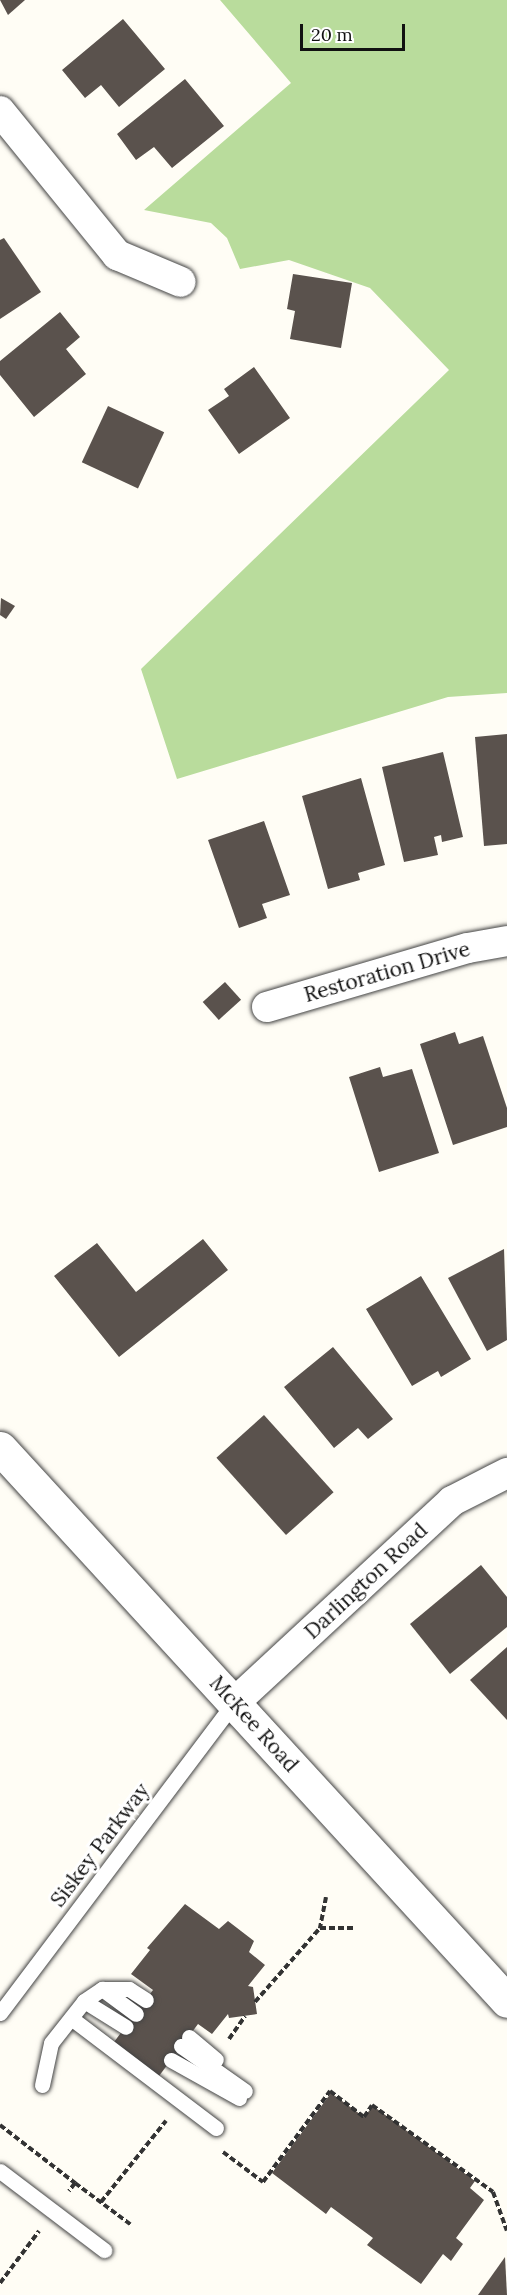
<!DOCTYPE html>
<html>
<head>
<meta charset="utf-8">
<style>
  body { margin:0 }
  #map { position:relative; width:507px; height:2295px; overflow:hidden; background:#fffdf5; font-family:Lora,serif }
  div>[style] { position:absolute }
  .forest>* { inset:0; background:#b9dc9c }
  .building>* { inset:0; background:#5a524d; transform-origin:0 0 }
  .path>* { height:4px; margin-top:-2px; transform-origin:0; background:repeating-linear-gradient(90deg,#333 0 6px,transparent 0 9px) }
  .roads { filter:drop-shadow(0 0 2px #444) drop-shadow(0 0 2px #444) }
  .service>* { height:15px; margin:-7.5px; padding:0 7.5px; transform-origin:7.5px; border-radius:7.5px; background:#fff }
  .minor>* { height:30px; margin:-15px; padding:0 15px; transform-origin:15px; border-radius:15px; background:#fff }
  .tertiary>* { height:33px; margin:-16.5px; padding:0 16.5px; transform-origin:16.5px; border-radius:16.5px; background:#fff }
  span { translate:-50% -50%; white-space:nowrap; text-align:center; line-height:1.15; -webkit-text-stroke:6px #fff; paint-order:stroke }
  .street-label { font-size:21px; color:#111 }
  .scale { position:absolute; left:300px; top:24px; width:105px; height:27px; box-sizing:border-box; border:3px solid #111; border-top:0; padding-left:8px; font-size:18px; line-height:21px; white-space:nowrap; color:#111; -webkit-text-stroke:4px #fff; paint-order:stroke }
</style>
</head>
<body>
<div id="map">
  <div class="forest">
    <div style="clip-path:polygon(220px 0,507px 0,507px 693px,448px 697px,177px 779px,141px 669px,449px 370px,370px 288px,289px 260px,240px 269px,227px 238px,211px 223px,144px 210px,291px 83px)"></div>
  </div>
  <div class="building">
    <div style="clip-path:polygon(0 0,25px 0,8px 15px)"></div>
    <div style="clip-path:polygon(123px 19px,165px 69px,119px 107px,101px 85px,85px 98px,62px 70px)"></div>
    <div style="clip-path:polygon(185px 79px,224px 126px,172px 168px,154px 147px,136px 160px,117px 134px)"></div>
    <div style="clip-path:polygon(4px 238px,41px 292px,0 319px,0 240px)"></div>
    <div style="clip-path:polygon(293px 274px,352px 283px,341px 348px,290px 339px,295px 311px,287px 309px)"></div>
    <div style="clip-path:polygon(60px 312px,80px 337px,66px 349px,86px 374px,34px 417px,0 375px,0 361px)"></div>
    <div style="clip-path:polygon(254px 367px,290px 418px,239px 454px,208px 410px,229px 396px,224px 389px)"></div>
    <div style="left:108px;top:406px;width:62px;height:62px;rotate:25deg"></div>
    <div style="clip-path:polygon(1px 598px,15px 606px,6px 619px,0 615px)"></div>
    <div style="clip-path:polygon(507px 734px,507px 844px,484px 846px,475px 737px)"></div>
    <div style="clip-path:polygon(443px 752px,463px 837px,442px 842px,441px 835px,434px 837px,438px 855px,404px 862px,382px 767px)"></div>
    <div style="clip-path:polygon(361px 778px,385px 865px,358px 873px,360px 880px,328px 889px,302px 796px)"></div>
    <div style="clip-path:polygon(264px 821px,290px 895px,262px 904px,267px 918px,239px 928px,208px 840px)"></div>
    <div style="left:225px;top:982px;width:24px;height:30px;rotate:48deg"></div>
    <div style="clip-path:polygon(455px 1032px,459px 1044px,483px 1036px,507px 1108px,507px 1127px,453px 1145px,420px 1044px)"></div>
    <div style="clip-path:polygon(380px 1067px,383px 1077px,412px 1069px,439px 1153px,379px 1172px,349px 1077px)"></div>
    <div style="clip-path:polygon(203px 1239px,228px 1270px,119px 1357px,54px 1276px,97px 1243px,136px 1292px)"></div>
    <div style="clip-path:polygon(504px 1249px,507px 1340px,487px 1351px,448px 1278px)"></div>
    <div style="clip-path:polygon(421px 1276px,471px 1359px,441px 1377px,438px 1371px,412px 1386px,366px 1309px)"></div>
    <div style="clip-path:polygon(333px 1347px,393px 1419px,368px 1439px,358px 1428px,334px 1448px,284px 1387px)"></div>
    <div style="left:264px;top:1415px;width:104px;height:64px;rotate:48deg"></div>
    <div style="clip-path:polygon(481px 1565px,507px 1597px,507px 1627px,450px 1674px,410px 1624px)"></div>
    <div style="clip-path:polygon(507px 1647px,507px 1720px,470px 1680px)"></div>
    <div style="clip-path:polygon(185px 1904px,219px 1929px,228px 1921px,254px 1941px,249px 1952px,265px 1965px,248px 1986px,253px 1987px,257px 2014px,229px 2018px,228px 2014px,212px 2034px,198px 2024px,159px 2076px,114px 2042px,153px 1990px,131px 1974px,150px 1950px,147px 1948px)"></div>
    <div style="clip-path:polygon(331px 2093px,364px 2117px,373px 2106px,475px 2181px,470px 2188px,484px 2200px,456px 2238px,463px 2244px,451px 2261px,443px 2254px,421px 2284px,367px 2245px,373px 2238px,331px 2207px,326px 2214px,272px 2173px)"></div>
    <div style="clip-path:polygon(505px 2257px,507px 2295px,478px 2295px)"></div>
  </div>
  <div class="path">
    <div style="left:326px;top:1897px;width:32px;rotate:101deg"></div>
    <div style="left:320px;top:1928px;width:34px"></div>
    <div style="left:255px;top:2002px;width:98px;rotate:-48.7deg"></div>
    <div style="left:229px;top:2039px;width:28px;rotate:-55deg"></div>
    <div style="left:0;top:2125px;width:95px;rotate:37.7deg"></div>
    <div style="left:75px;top:2183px;width:10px;rotate:127deg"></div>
    <div style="left:223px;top:2152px;width:50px;rotate:36.9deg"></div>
    <div style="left:263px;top:2182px;width:113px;rotate:-53.6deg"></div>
    <div style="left:330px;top:2091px;width:43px;rotate:37.4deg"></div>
    <div style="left:364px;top:2117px;width:14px;rotate:-56deg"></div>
    <div style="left:372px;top:2105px;width:149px;rotate:35.7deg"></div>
    <div style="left:493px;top:2192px;width:41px;rotate:70.3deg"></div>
    <div style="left:75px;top:2183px;width:69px;rotate:36.7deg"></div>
    <div style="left:101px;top:2202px;width:104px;rotate:-51.3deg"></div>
    <div style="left:0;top:2283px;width:65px;rotate:-53.1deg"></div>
  </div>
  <div class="roads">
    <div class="service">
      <div style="left:102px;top:1989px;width:27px"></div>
      <div style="left:129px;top:1989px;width:20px;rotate:33deg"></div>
      <div style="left:84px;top:2001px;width:22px;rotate:-34deg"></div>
      <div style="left:102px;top:1989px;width:42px;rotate:36.3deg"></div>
      <div style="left:0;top:2013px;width:388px;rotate:-53deg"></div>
      <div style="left:71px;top:2018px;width:182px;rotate:37.2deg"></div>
      <div style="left:189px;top:2037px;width:35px;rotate:40deg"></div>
      <div style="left:181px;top:2046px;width:78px;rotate:35.1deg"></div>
      <div style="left:171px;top:2060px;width:78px;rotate:29.2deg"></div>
      <div style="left:42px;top:2085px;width:43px;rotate:-77.9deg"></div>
      <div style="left:51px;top:2043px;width:53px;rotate:-51.8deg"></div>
      <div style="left:84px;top:2001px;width:49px;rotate:31.8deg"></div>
      <div style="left:0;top:2171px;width:131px;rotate:37.2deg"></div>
    </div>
    <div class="minor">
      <div style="left:0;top:111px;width:186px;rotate:50.9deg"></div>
      <div style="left:117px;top:255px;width:69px;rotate:22.9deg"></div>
      <div style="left:267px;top:1007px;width:209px;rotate:-16.4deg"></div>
      <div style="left:468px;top:948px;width:40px;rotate:-10deg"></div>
      <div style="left:234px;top:1703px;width:297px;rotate:-42.8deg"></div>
      <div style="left:452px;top:1501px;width:62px;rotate:-27deg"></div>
    </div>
    <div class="tertiary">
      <div style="left:0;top:1448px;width:750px;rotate:47.48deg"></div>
    </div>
  </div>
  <div class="street-label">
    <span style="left:387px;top:972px;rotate:-16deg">Restoration Drive</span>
    <span style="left:366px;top:1581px;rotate:-43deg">Darlington Road</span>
    <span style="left:254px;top:1724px;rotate:48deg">McKee Road</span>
    <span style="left:100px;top:1845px;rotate:-53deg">Siskey Parkway</span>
  </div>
  <div class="scale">20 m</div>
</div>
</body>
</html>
